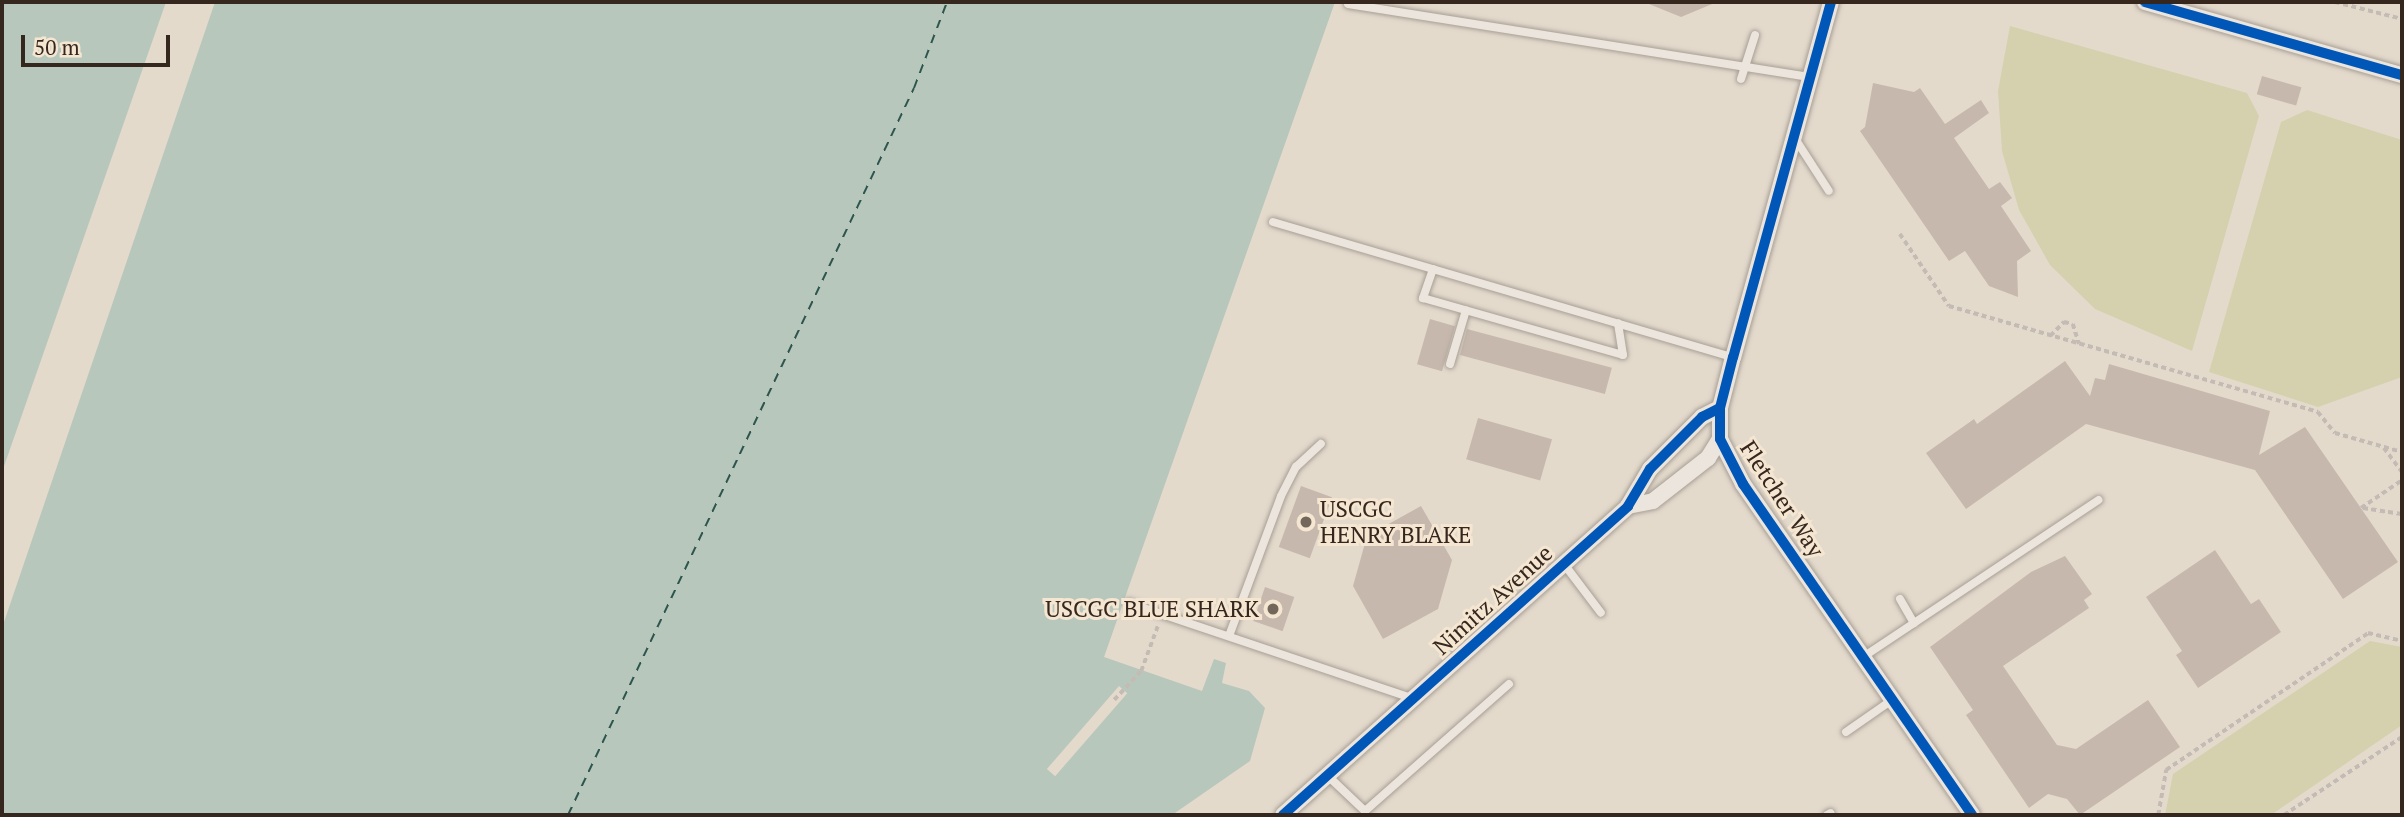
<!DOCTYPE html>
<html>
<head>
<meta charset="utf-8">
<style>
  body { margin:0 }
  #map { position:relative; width:2404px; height:817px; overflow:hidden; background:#e3dacc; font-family:"PT Serif",serif }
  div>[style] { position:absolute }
  .green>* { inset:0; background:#d5d1ae }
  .water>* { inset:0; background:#b7c7bb }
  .pier>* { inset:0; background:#e3dacc; transform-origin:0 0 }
  .ferry>* { height:2px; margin-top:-1px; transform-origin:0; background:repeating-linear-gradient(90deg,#2d554e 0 9px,transparent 0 16px) }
  .building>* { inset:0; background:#c7b8ad; transform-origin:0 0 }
  .path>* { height:3.5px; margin-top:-1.75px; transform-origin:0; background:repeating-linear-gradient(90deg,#c4bcb4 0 5px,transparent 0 8.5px) }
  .roads { filter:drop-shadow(0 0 2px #a89f95) drop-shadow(0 0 2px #a89f95) }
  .lane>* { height:8px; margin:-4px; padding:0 4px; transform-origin:4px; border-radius:4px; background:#ece5dd }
  .street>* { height:16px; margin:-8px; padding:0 8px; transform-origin:8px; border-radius:8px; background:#ece5dd }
  .cycleway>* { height:10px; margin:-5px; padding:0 5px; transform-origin:5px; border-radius:5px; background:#0057b8 }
  .dots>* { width:19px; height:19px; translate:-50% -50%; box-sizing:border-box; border:4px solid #f4e6d1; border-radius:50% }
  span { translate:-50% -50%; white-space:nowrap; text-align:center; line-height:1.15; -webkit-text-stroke:6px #f4e6d1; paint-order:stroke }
  .street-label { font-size:23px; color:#36271e }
  .poi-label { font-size:23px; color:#36271e }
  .left { translate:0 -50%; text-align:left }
  .right { translate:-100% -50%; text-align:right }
  .frame { position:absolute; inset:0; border:4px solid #36271e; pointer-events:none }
  .scale { position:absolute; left:21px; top:35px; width:149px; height:32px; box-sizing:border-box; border:4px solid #36271e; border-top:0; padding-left:9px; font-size:21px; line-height:24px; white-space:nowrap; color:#36271e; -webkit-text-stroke:5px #f4e6d1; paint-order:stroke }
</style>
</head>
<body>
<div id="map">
  <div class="green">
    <div style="clip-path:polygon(2010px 26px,2247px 93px,2259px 116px,2192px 351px,2095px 309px,2050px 265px,2019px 210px,2002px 151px,1998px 91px)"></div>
    <div style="clip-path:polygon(2307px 110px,2402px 140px,2402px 377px,2318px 407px,2209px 372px,2281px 122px)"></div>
    <div style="clip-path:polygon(2370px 641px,2402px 647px,2402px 725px,2271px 815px,2165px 815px,2173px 774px)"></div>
  </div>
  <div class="water">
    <div style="clip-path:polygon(2px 2px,166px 2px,2px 472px)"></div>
    <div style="clip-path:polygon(215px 2px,1335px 2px,1104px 657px,1202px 691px,1214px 659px,1226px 663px,1222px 683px,1249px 691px,1265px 708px,1250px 761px,1172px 815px,2px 815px,2px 628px)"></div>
  </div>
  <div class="pier">
    <div style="left:1119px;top:686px;width:11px;height:110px;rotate:41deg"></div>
  </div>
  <div class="ferry">
    <div style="left:568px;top:815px;width:805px;rotate:-64.55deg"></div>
    <div style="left:914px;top:88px;width:92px;rotate:-69deg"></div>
  </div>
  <div class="building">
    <div style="clip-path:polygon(1644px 2px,1717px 2px,1681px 17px)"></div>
    <div style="left:2262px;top:76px;width:41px;height:19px;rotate:16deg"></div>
    <div style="clip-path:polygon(1873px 83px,1914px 92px,1920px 88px,1945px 124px,1981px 100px,1989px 113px,1954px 138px,1989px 189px,2000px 182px,2012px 198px,2001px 206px,2031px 251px,2017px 261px,2018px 297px,1989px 286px,1965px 251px,1949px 261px,1860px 131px,1865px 127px)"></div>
    <div style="left:1430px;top:319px;width:26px;height:47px;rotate:16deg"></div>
    <div style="left:1467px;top:329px;width:150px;height:27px;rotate:15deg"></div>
    <div style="clip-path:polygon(2065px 361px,2090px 396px,2095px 378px,2105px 380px,2109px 364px,2270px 411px,2259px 455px,2305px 427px,2398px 562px,2343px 599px,2255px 470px,2086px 424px,1966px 509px,1926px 453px,1974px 419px,1977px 424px)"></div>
    <div style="left:1478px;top:418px;width:77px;height:43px;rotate:16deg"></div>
    <div style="left:1301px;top:486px;width:33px;height:65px;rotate:20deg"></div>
    <div style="clip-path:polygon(1421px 506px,1452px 560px,1438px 609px,1383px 639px,1353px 586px,1367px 536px)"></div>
    <div style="clip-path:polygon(2215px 550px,2251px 604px,2259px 599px,2281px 632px,2198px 688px,2176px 655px,2182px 651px,2146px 597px)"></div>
    <div style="clip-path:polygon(2065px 556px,2092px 594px,2084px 600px,2089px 608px,2003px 666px,2057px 745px,2076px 749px,2148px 700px,2180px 747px,2080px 815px,2067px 799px,2048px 794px,2029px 808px,1966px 715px,1973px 710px,1930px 647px,2031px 572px)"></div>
    <div style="left:1265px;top:587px;width:31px;height:36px;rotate:19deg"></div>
  </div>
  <div class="path">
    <div style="left:2335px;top:2px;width:69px;rotate:14.2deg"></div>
    <div style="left:1900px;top:234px;width:87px;rotate:55.8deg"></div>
    <div style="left:1949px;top:306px;width:384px;rotate:16deg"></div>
    <div style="left:2318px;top:412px;width:27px;rotate:51deg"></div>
    <div style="left:2335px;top:433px;width:70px;rotate:15.8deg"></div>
    <div style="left:2050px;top:336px;width:20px;rotate:-45deg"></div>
    <div style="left:2064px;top:322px;width:9px;rotate:13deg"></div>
    <div style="left:2073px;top:324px;width:21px;rotate:73deg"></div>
    <div style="left:2384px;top:448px;width:30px;rotate:53deg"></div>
    <div style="left:2361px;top:508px;width:50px;rotate:-34.3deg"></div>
    <div style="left:2363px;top:508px;width:39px;rotate:9deg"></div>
    <div style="left:1114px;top:700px;width:40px;rotate:-47deg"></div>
    <div style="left:1141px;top:671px;width:49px;rotate:-69.7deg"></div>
    <div style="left:2158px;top:815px;width:46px;rotate:-79.9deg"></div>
    <div style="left:2166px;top:770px;width:244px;rotate:-34.1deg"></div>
    <div style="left:2368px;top:633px;width:35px;rotate:13deg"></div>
    <div style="left:2284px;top:815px;width:141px;rotate:-33.5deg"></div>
  </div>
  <div class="roads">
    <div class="lane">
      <div style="left:1348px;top:4px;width:467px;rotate:9deg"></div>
      <div style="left:1741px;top:79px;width:46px;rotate:-72.3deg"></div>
      <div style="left:1794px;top:137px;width:64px;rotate:57.1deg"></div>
      <div style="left:1273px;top:222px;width:479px;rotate:16.4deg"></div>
      <div style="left:1433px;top:269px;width:31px;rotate:109deg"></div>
      <div style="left:1423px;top:298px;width:208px;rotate:15.9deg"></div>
      <div style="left:1623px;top:355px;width:32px;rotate:-99deg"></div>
      <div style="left:1450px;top:364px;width:56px;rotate:-73.5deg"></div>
      <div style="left:1564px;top:564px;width:61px;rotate:52.9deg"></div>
      <div style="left:1900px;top:599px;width:28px;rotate:60deg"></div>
      <div style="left:1129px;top:603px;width:301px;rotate:18.6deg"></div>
      <div style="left:1229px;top:636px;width:149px;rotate:-69.6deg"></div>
      <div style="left:1281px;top:496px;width:33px;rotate:-63deg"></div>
      <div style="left:1296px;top:467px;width:34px;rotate:-43deg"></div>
      <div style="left:1863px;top:657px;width:283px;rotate:-33.7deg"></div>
      <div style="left:1846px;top:732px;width:56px;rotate:-34.8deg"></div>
      <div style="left:1328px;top:776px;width:51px;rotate:43.4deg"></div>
      <div style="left:1365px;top:811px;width:192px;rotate:-41.4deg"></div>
      <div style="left:1827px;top:815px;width:4px;rotate:-27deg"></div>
    </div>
    <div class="street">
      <div style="left:1831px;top:2px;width:368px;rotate:105.4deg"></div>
      <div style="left:1733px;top:357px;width:53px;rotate:104.3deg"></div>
      <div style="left:1720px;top:408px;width:31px;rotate:90deg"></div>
      <div style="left:1720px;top:439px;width:51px;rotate:62.9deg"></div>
      <div style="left:1743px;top:484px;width:402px;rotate:55.3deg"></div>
      <div style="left:2145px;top:2px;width:267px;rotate:15.9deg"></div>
      <div style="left:1628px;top:506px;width:25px;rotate:-11deg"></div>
      <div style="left:1653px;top:501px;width:70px;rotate:-38deg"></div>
      <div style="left:1708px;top:458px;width:22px;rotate:-58deg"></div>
      <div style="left:1283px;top:815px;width:463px;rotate:-41.8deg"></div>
      <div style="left:1628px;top:506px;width:43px;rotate:-59.3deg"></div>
      <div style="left:1650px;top:469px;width:74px;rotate:-45deg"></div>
      <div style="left:1702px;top:417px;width:20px;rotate:-27deg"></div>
    </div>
  </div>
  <div class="cycleway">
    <div style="left:1831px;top:2px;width:368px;rotate:105.4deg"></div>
    <div style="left:1733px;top:357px;width:53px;rotate:104.3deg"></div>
    <div style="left:1720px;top:408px;width:31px;rotate:90deg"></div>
    <div style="left:1720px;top:439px;width:51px;rotate:62.9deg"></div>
    <div style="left:1743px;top:484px;width:402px;rotate:55.3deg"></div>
    <div style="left:2145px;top:2px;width:267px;rotate:15.9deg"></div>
    <div style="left:1283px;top:815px;width:463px;rotate:-41.8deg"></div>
    <div style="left:1628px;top:506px;width:43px;rotate:-59.3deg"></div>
    <div style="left:1650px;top:469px;width:74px;rotate:-45deg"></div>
    <div style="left:1702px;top:417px;width:20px;rotate:-27deg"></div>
  </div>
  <div class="dots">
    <div style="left:1306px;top:522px;background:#73665b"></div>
    <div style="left:1273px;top:609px;background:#73665b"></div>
  </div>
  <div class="street-label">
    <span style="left:1782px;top:499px;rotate:57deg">Fletcher Way</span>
    <span style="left:1493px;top:600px;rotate:-42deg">Nimitz Avenue</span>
  </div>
  <div class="poi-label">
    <span class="left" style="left:1320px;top:522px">USCGC<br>HENRY BLAKE</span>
    <span class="right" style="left:1259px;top:609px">USCGC BLUE SHARK</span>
  </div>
  <div class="frame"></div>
  <div class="scale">50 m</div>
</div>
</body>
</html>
